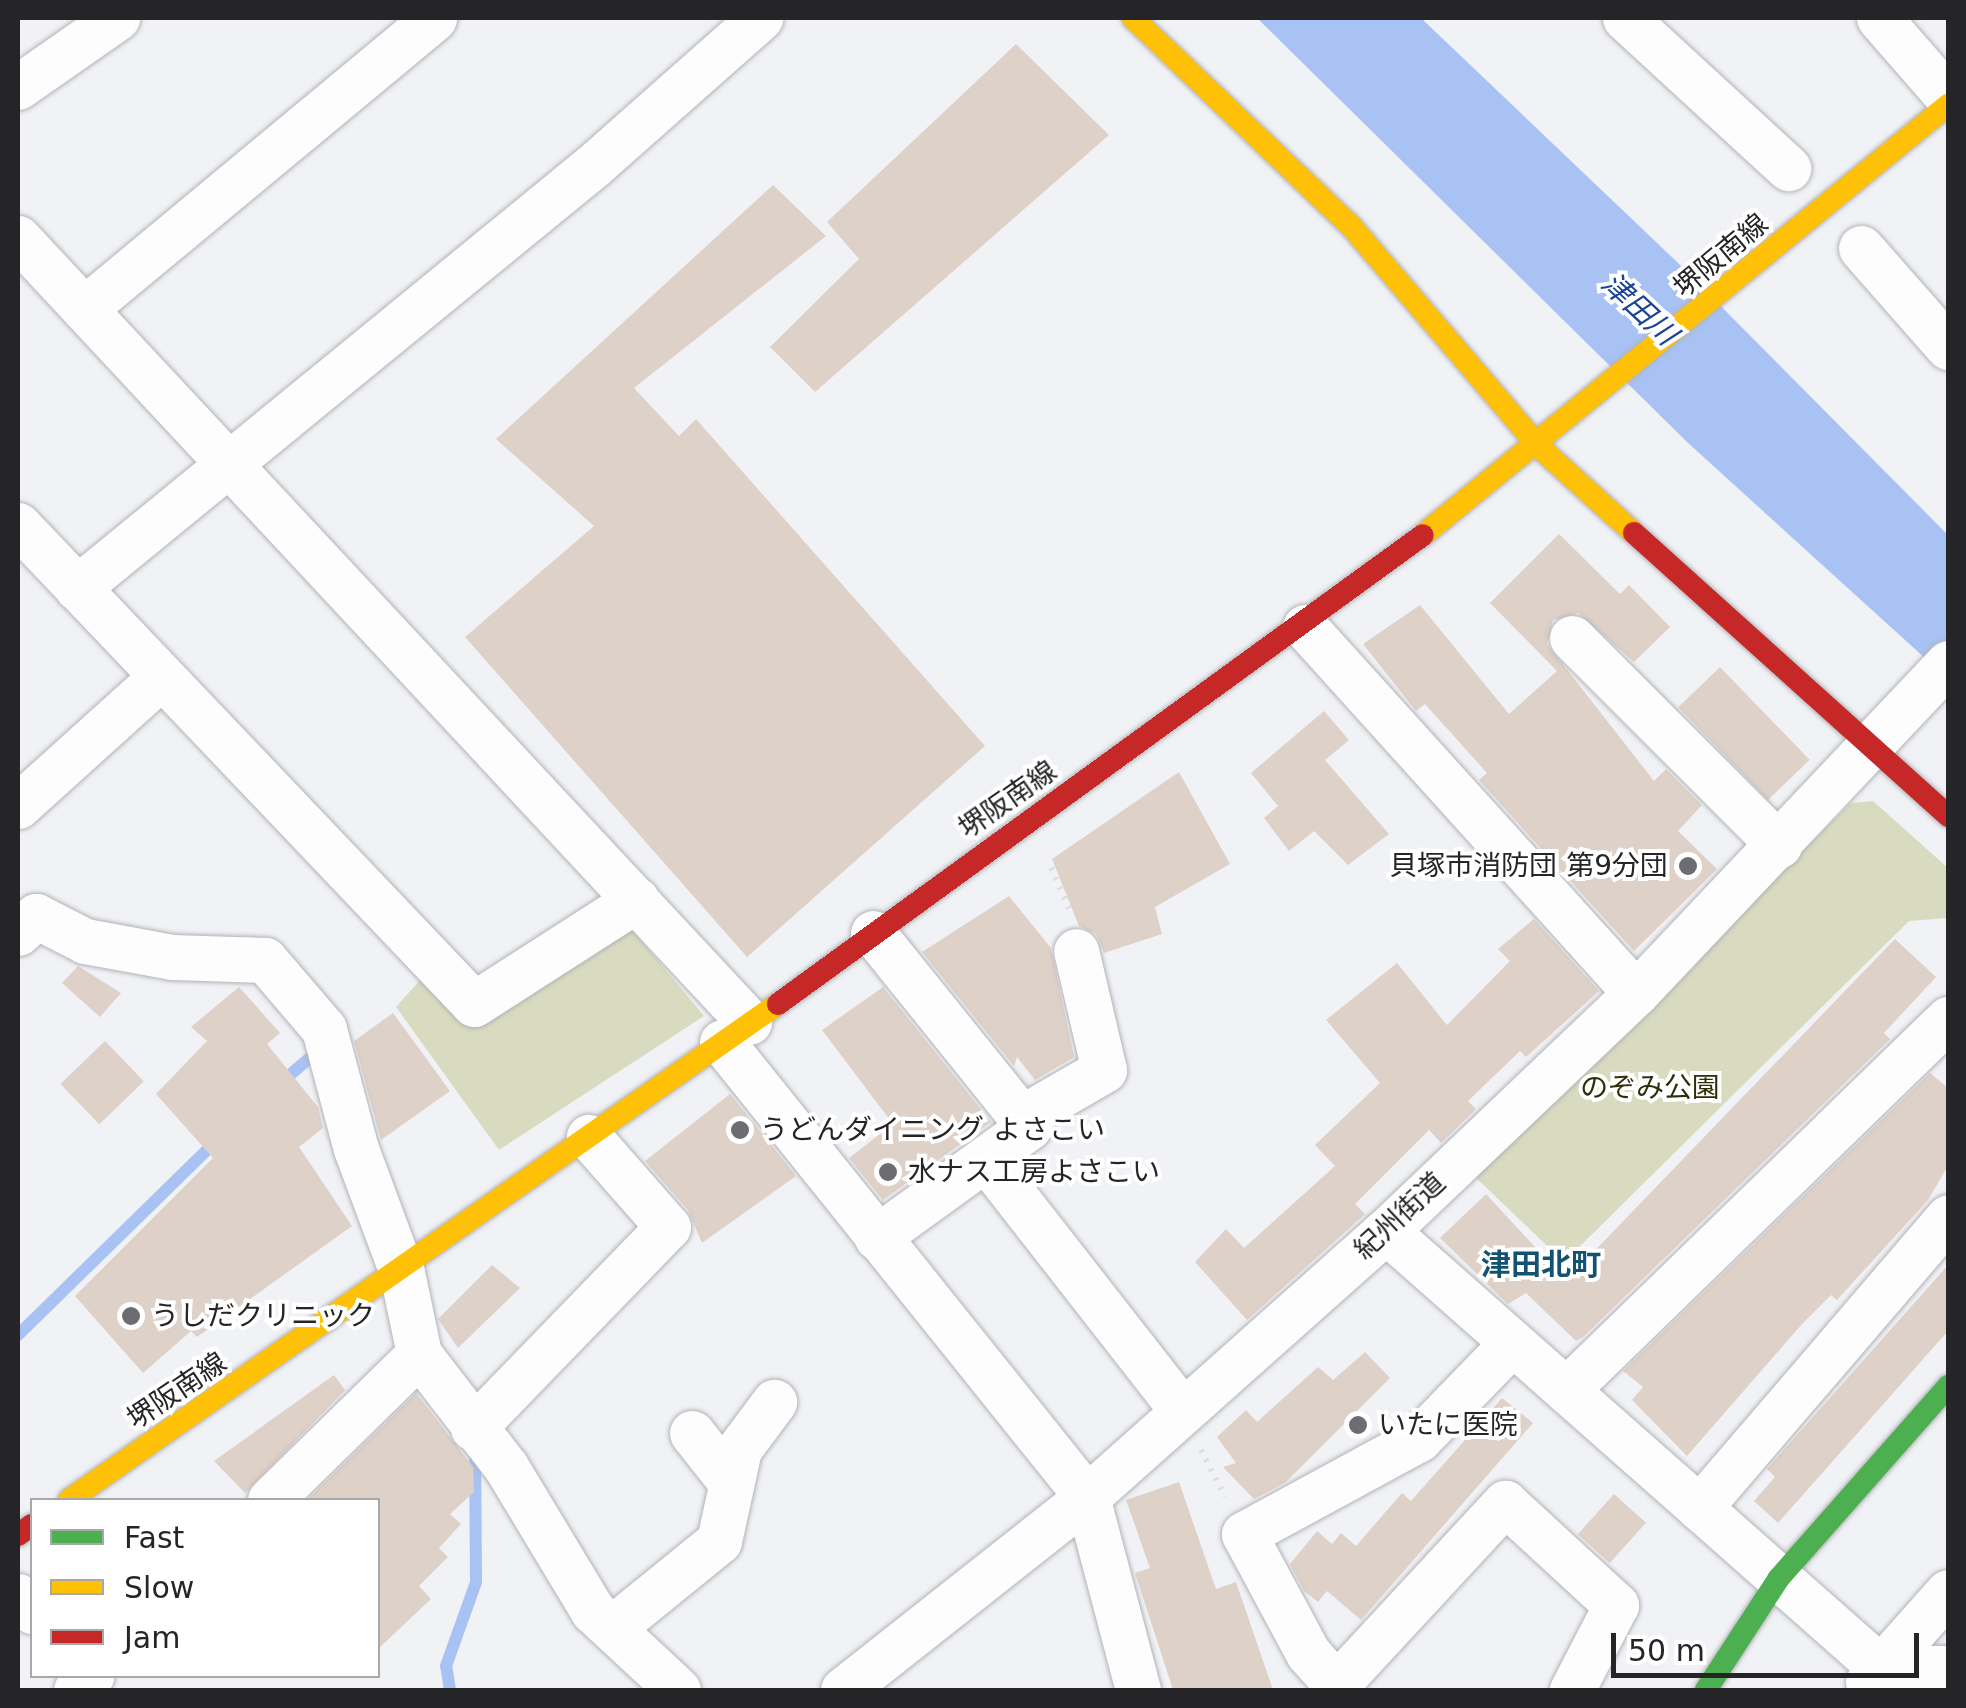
<!DOCTYPE html>
<html>
<head>
<meta charset="utf-8">
<style>
  body { margin:0 }
  #map { position:relative; width:1966px; height:1708px; overflow:hidden; background:#f1f2f6; font-family:"DejaVu Sans","Noto Sans JP",sans-serif }
  div>[style] { position:absolute }
  .green>* { inset:0; background:#d9dbc1 }
  .water>* { inset:0; background:#a8c2f3 }
  .stream>* { height:12px; margin:-6px; padding:0 6px; transform-origin:6px; border-radius:6px; background:#a8c2f3 }
  .building>* { inset:0; background:#ded1c8; transform-origin:0 0 }
  .path>* { height:6px; margin-top:-3px; transform-origin:0; background:repeating-linear-gradient(90deg,#dedee0 0 2.5px,transparent 0 10.5px) }
  .roads { filter:drop-shadow(0 0 2px #b2b3b6) drop-shadow(0 0 2px #b2b3b6) }
  .street>* { height:45px; margin:-22.5px; padding:0 22.5px; transform-origin:22.5px; border-radius:22.5px; background:#fdfdfe }
  .fast>* { height:22px; margin:-11px; padding:0 11px; transform-origin:11px; border-radius:11px; background:#4caf50 }
  .slow>* { height:22px; margin:-11px; padding:0 11px; transform-origin:11px; border-radius:11px; background:#ffc107 }
  .jam>* { height:22px; margin:-11px; padding:0 11px; transform-origin:11px; border-radius:11px; background:#c62828 }
  .dots>* { width:28px; height:28px; translate:-50% -50%; box-sizing:border-box; border:5px solid #fff; border-radius:50% }
  span { translate:-50% -50%; white-space:nowrap; text-align:center; line-height:1.15; -webkit-text-stroke:8px #fff; paint-order:stroke }
  .street-label { font-size:28px; color:#252528 }
  .poi-label { font-size:28px; color:#252528 }
  .right { translate:-100% -50%; text-align:right }
  .left { translate:0 -50%; text-align:left }
  .park-label { font-size:28px; color:#2e2f09 }
  .water-label { font-size:30px; color:#1d4494; font-style:italic }
  .neighbourhood-label { font-size:30px; color:#135271; font-weight:700 }
  .frame { position:absolute; inset:0; border:20px solid #252528; pointer-events:none }
  .legend { position:absolute; left:30px; top:1498px; width:350px; height:180px; box-sizing:border-box; background:#fff; border:2px solid #a8a8a9; margin:0; padding:12px 18px; list-style:none; font-size:30px; color:#252528 }
  .legend li { display:flex; align-items:center; gap:20px; height:50px }
  .legend b { width:50px; border:2px solid #a8a8a9 }
  .scale { position:absolute; left:1611px; top:1633px; width:308px; height:45px; box-sizing:border-box; border:5px solid #252528; border-top:0; padding-left:12px; font-size:30px; line-height:35px; white-space:nowrap; color:#252528; -webkit-text-stroke:8px #fff; paint-order:stroke }
</style>
</head>
<body>
<div id="map">
  <div class="green">
    <div style="clip-path:polygon(1873px 801px,1948px 868px,1948px 918px,1909px 921px,1564px 1262px,1473px 1175px,1851px 803px)"></div>
    <div style="clip-path:polygon(625px 921px,704px 1016px,499px 1150px,396px 1007px,428px 971px,477px 1017px)"></div>
  </div>
  <div class="water">
    <div style="clip-path:polygon(1257px 18px,1421px 18px,1676px 261px,1948px 535px,1948px 679px,1687px 442px)"></div>
  </div>
  <div class="stream">
    <div style="left:279px;top:1084px;width:42px;rotate:-40.2deg"></div>
    <div style="left:18px;top:1335px;width:277px;rotate:-44.4deg"></div>
    <div style="left:450px;top:1690px;width:24px;rotate:-99deg"></div>
    <div style="left:446px;top:1666px;width:89px;rotate:-70.3deg"></div>
    <div style="left:476px;top:1582px;width:135px;rotate:-90.4deg"></div>
  </div>
  <div class="building">
    <div style="clip-path:polygon(1016px 44px,1109px 135px,815px 392px,770px 347px,859px 259px,827px 222px)"></div>
    <div style="clip-path:polygon(773px 185px,826px 236px,634px 388px,679px 436px,696px 419px,985px 746px,747px 957px,465px 637px,594px 526px,496px 439px)"></div>
    <div style="clip-path:polygon(1559px 534px,1620px 594px,1629px 585px,1670px 627px,1634px 662px,1578px 613px,1553px 620px,1547px 644px,1654px 781px,1666px 769px,1702px 805px,1678px 831px,1717px 869px,1634px 951px,1479px 780px,1487px 773px,1425px 704px,1416px 711px,1363px 644px,1420px 605px,1509px 714px,1557px 671px,1490px 603px)"></div>
    <div style="left:1720px;top:667px;width:129px;height:58px;rotate:46deg"></div>
    <div style="clip-path:polygon(1324px 711px,1349px 740px,1325px 760px,1389px 834px,1348px 865px,1314px 831px,1289px 851px,1264px 818px,1278px 806px,1251px 773px)"></div>
    <div style="clip-path:polygon(1179px 772px,1230px 864px,1155px 907px,1162px 934px,1104px 953px,1096px 934px,1079px 926px,1052px 859px)"></div>
    <div style="clip-path:polygon(1009px 896px,1051px 948px,1074px 1057px,1035px 1080px,1017px 1057px,1014px 1066px,922px 952px)"></div>
    <div style="clip-path:polygon(1534px 919px,1599px 991px,1526px 1057px,1520px 1051px,1468px 1101px,1476px 1109px,1441px 1143px,1429px 1130px,1355px 1204px,1365px 1214px,1247px 1320px,1195px 1262px,1226px 1229px,1244px 1248px,1335px 1166px,1315px 1145px,1380px 1083px,1326px 1020px,1397px 963px,1447px 1025px,1510px 961px,1498px 949px)"></div>
    <div style="clip-path:polygon(1895px 939px,1936px 977px,1884px 1033px,1890px 1039px,1583px 1337px,1576px 1341px,1526px 1293px,1508px 1304px,1440px 1238px,1486px 1194px,1562px 1276px,1574px 1262px,1579px 1267px)"></div>
    <div style="clip-path:polygon(78px 966px,121px 993px,100px 1017px,62px 983px)"></div>
    <div style="clip-path:polygon(239px 987px,280px 1033px,267px 1044px,318px 1107px,323px 1128px,299px 1147px,352px 1226px,197px 1337px,191px 1331px,143px 1373px,75px 1296px,213px 1158px,156px 1094px,207px 1041px,191px 1027px)"></div>
    <div style="clip-path:polygon(883px 987px,991px 1122px,883px 1200px,849px 1158px,893px 1124px,822px 1030px)"></div>
    <div style="clip-path:polygon(393px 1013px,450px 1091px,381px 1140px,354px 1041px)"></div>
    <div style="left:105px;top:1041px;width:56px;height:62px;rotate:46deg"></div>
    <div style="clip-path:polygon(1930px 1073px,1948px 1088px,1948px 1166px,1928px 1200px,1837px 1300px,1831px 1295px,1802px 1324px,1687px 1456px,1632px 1400px,1643px 1387px,1623px 1371px)"></div>
    <div style="clip-path:polygon(730px 1094px,796px 1176px,702px 1243px,688px 1210px,645px 1161px)"></div>
    <div style="clip-path:polygon(492px 1265px,520px 1288px,458px 1348px,438px 1319px)"></div>
    <div style="clip-path:polygon(1948px 1265px,1948px 1331px,1778px 1523px,1754px 1501px,1775px 1477px,1767px 1469px)"></div>
    <div style="clip-path:polygon(1365px 1352px,1390px 1378px,1286px 1482px,1254px 1499px,1223px 1467px,1236px 1463px,1217px 1437px,1246px 1410px,1257px 1422px,1318px 1367px,1333px 1380px)"></div>
    <div style="clip-path:polygon(334px 1375px,345px 1390px,245px 1493px,214px 1461px)"></div>
    <div style="clip-path:polygon(416px 1393px,473px 1467px,474px 1492px,450px 1514px,461px 1524px,439px 1548px,448px 1557px,419px 1586px,431px 1599px,378px 1649px,378px 1500px,307px 1500px)"></div>
    <div style="clip-path:polygon(1502px 1398px,1533px 1423px,1361px 1620px,1327px 1591px,1318px 1602px,1304px 1591px,1290px 1564px,1317px 1531px,1332px 1544px,1341px 1533px,1356px 1546px,1402px 1493px,1411px 1501px)"></div>
    <div style="clip-path:polygon(1179px 1482px,1216px 1589px,1236px 1582px,1273px 1690px,1173px 1690px,1135px 1573px,1150px 1568px,1126px 1500px)"></div>
    <div style="left:1614px;top:1494px;width:43px;height:54px;rotate:42deg"></div>
  </div>
  <div class="path">
    <div style="left:1051px;top:868px;width:47px;rotate:66.2deg"></div>
    <div style="left:1201px;top:1450px;width:53px;rotate:62.9deg"></div>
  </div>
  <div class="roads">
    <div class="street">
      <div style="left:1625px;top:18px;width:222px;rotate:42.6deg"></div>
      <div style="left:1879px;top:18px;width:105px;rotate:48.9deg"></div>
      <div style="left:18px;top:87px;width:121px;rotate:-34.9deg"></div>
      <div style="left:18px;top:238px;width:1072px;rotate:47deg"></div>
      <div style="left:1861px;top:248px;width:132px;rotate:48.7deg"></div>
      <div style="left:84px;top:309px;width:455px;rotate:-39.7deg"></div>
      <div style="left:18px;top:525px;width:661px;rotate:46.41deg"></div>
      <div style="left:474px;top:1004px;width:193px;rotate:-32.7deg"></div>
      <div style="left:77px;top:588px;width:668px;rotate:-39.29deg"></div>
      <div style="left:594px;top:165px;width:222px;rotate:-41.5deg"></div>
      <div style="left:1305px;top:627px;width:493px;rotate:47.9deg"></div>
      <div style="left:1572px;top:638px;width:293px;rotate:45deg"></div>
      <div style="left:18px;top:806px;width:193px;rotate:-42.1deg"></div>
      <div style="left:18px;top:933px;width:25px;rotate:-43deg"></div>
      <div style="left:36px;top:916px;width:55px;rotate:27deg"></div>
      <div style="left:85px;top:941px;width:88px;rotate:10.4deg"></div>
      <div style="left:172px;top:957px;width:93px;rotate:1.8deg"></div>
      <div style="left:265px;top:960px;width:91px;rotate:49.5deg"></div>
      <div style="left:324px;top:1029px;width:124px;rotate:75.1deg"></div>
      <div style="left:356px;top:1149px;width:132px;rotate:69.6deg"></div>
      <div style="left:402px;top:1273px;width:83px;rotate:78.1deg"></div>
      <div style="left:419px;top:1354px;width:143px;rotate:52.4deg"></div>
      <div style="left:506px;top:1467px;width:168px;rotate:58.9deg"></div>
      <div style="left:593px;top:1611px;width:116px;rotate:42.9deg"></div>
      <div style="left:873px;top:933px;width:249px;rotate:51.2deg"></div>
      <div style="left:1029px;top:1127px;width:188px;rotate:144.1deg"></div>
      <div style="left:722px;top:1042px;width:583px;rotate:51.26deg"></div>
      <div style="left:1087px;top:1497px;width:200px;rotate:75.2deg"></div>
      <div style="left:1021px;top:1118px;width:96px;rotate:-30deg"></div>
      <div style="left:1104px;top:1070px;width:122px;rotate:-103.2deg"></div>
      <div style="left:988px;top:1162px;width:312px;rotate:52deg"></div>
      <div style="left:1386px;top:1231px;width:660px;rotate:41.44deg"></div>
      <div style="left:1881px;top:1668px;width:67px"></div>
      <div style="left:1566px;top:1390px;width:533px;rotate:-44.16deg"></div>
      <div style="left:473px;top:1428px;width:280px;rotate:-45.9deg"></div>
      <div style="left:668px;top:1227px;width:120px;rotate:-131.3deg"></div>
      <div style="left:692px;top:1433px;width:60px;rotate:51.8deg"></div>
      <div style="left:270px;top:1500px;width:209px;rotate:-44.4deg"></div>
      <div style="left:1699px;top:1508px;width:383px;rotate:-49.4deg"></div>
      <div style="left:18px;top:1596px;width:21px;rotate:47deg"></div>
      <div style="left:612px;top:1628px;width:138px;rotate:-39.1deg"></div>
      <div style="left:719px;top:1541px;width:94px;rotate:-77.7deg"></div>
      <div style="left:739px;top:1449px;width:59px;rotate:-53.3deg"></div>
      <div style="left:1340px;top:1681px;width:243px;rotate:-47.2deg"></div>
      <div style="left:1505px;top:1503px;width:151px;rotate:42.6deg"></div>
      <div style="left:1616px;top:1605px;width:96px;rotate:117.4deg"></div>
      <div style="left:1868px;top:1682px;width:120px;rotate:-48.4deg"></div>
      <div style="left:76px;top:1690px;width:21px;rotate:-43deg"></div>
      <div style="left:843px;top:1690px;width:311px;rotate:-38.3deg"></div>
      <div style="left:1087px;top:1497px;width:400px;rotate:-41.7deg"></div>
      <div style="left:1386px;top:1231px;width:345px;rotate:-43.6deg"></div>
      <div style="left:1636px;top:993px;width:454px;rotate:-46.6deg"></div>
      <div style="left:1341px;top:1690px;width:50px;rotate:-131.7deg"></div>
      <div style="left:1308px;top:1653px;width:135px;rotate:-118.3deg"></div>
      <div style="left:1244px;top:1534px;width:199px;rotate:-28.5deg"></div>
      <div style="left:1419px;top:1439px;width:134px;rotate:-45.9deg"></div>
    </div>
    <div class="fast">
      <div style="left:1706px;top:1690px;width:134px;rotate:-56.9deg"></div>
      <div style="left:1779px;top:1578px;width:256px;rotate:-48.6deg"></div>
    </div>
    <div class="slow">
      <div style="left:1133px;top:18px;width:301px;rotate:43.7deg"></div>
      <div style="left:1351px;top:226px;width:289px;rotate:49.6deg"></div>
      <div style="left:1538px;top:446px;width:130px;rotate:42.2deg"></div>
      <div style="left:1423px;top:535px;width:679px;rotate:-39.32deg"></div>
      <div style="left:69px;top:1500px;width:865px;rotate:-34.98deg"></div>
    </div>
    <div class="jam">
      <div style="left:1634px;top:533px;width:423px;rotate:42deg"></div>
      <div style="left:778px;top:1004px;width:797px;rotate:-36.02deg"></div>
      <div style="left:18px;top:1535px;width:17px;rotate:-36deg"></div>
    </div>
  </div>
  <div class="dots">
    <div style="left:1688px;top:866px;background:#6c6d70"></div>
    <div style="left:740px;top:1130px;background:#6c6d70"></div>
    <div style="left:888px;top:1172px;background:#6c6d70"></div>
    <div style="left:131px;top:1316px;background:#6c6d70"></div>
    <div style="left:1358px;top:1425px;background:#6c6d70"></div>
  </div>
  <div class="street-label">
    <span style="left:1721px;top:256px;rotate:-40deg">堺阪南線</span>
    <span style="left:1008px;top:800px;rotate:-35deg">堺阪南線</span>
    <span style="left:1400px;top:1216px;rotate:-43deg">紀州街道</span>
    <span style="left:177px;top:1391px;rotate:-34deg">堺阪南線</span>
  </div>
  <div class="poi-label">
    <span class="right" style="left:1668px;top:866px">貝塚市消防団 第9分団</span>
    <span class="left" style="left:760px;top:1130px">うどんダイニング よさこい</span>
    <span class="left" style="left:908px;top:1172px">水ナス工房よさこい</span>
    <span class="left" style="left:151px;top:1316px">うしだクリニック</span>
    <span class="left" style="left:1378px;top:1425px">いたに医院</span>
  </div>
  <div class="park-label">
    <span style="left:1650px;top:1088px">のぞみ公園</span>
  </div>
  <div class="water-label">
    <span style="left:1639px;top:309px;rotate:43deg">津田川</span>
  </div>
  <div class="neighbourhood-label">
    <span style="left:1541px;top:1265px">津田北町</span>
  </div>
  <div class="frame"></div>
  <ul class="legend">
  <li><b style="height:12px;background:#4caf50"></b>Fast</li>
  <li><b style="height:12px;background:#ffc107"></b>Slow</li>
  <li><b style="height:12px;background:#c62828"></b>Jam</li>
  </ul>
  <div class="scale">50 m</div>
</div>
</body>
</html>
